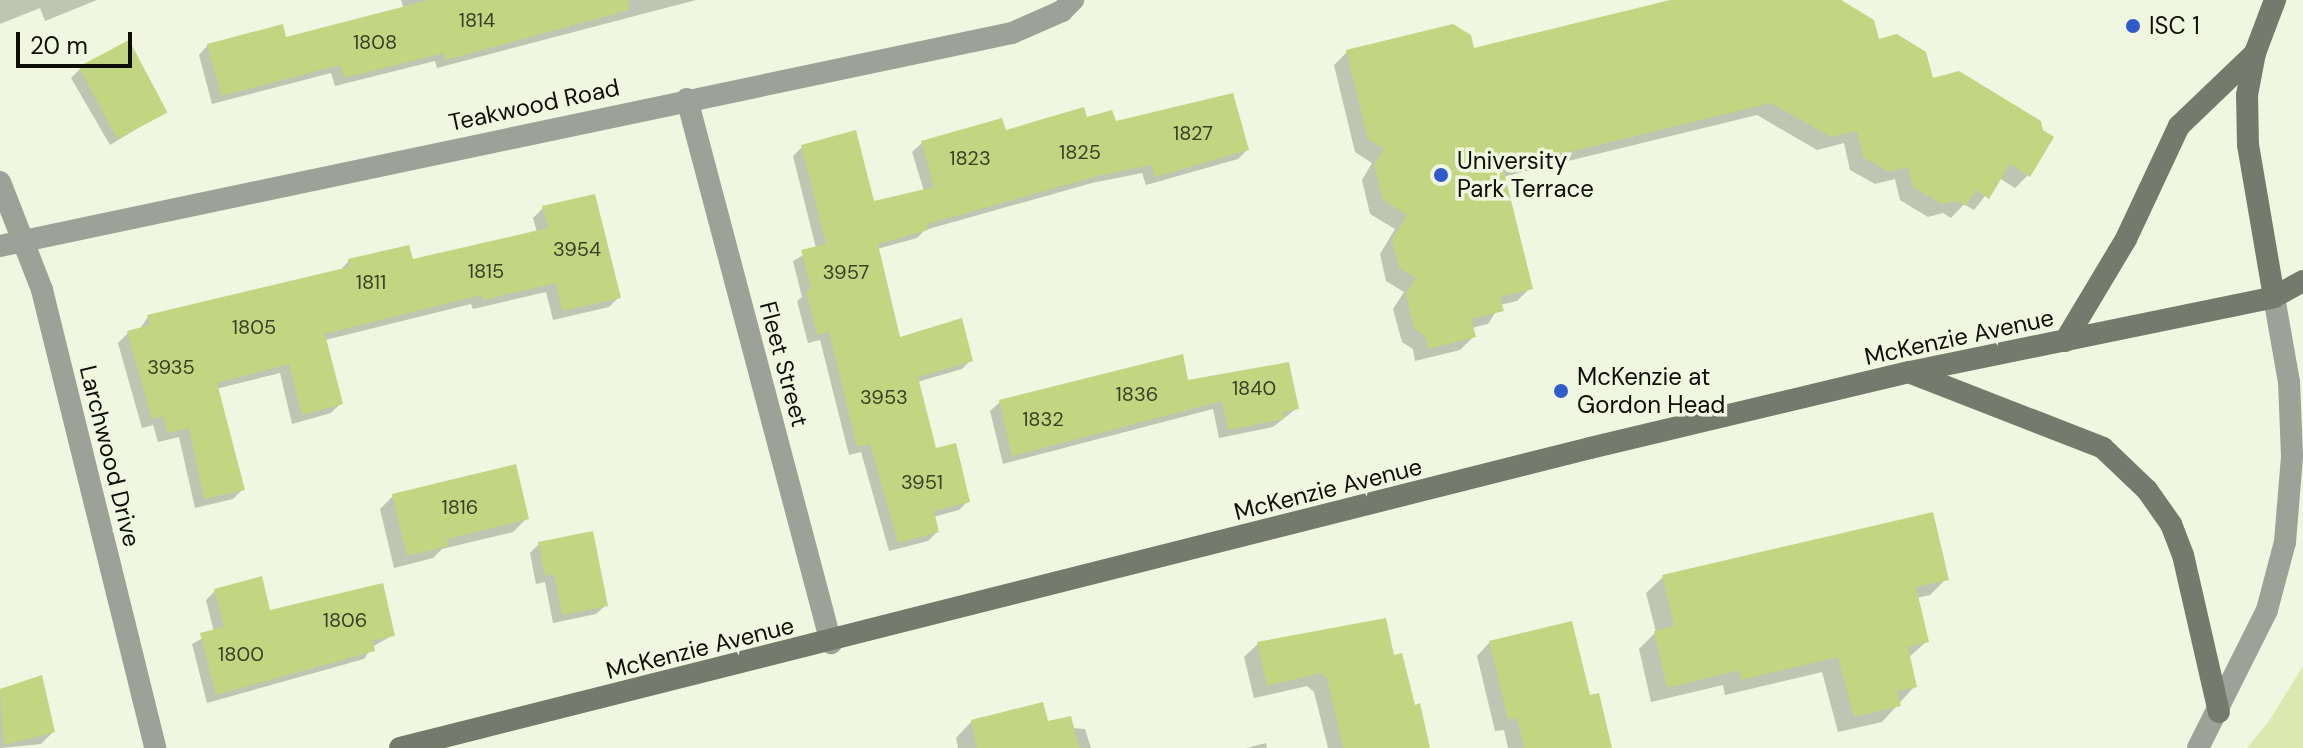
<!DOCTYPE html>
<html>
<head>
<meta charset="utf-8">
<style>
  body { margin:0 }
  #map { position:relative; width:2303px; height:748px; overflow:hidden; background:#f0f6df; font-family:"DM Sans",sans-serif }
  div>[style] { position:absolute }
  .green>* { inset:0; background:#dbe9b1 }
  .shadow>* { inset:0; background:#0003 }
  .building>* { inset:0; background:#c2d581; transform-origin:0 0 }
  .minor>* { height:22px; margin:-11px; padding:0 11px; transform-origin:11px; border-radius:11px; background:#9ea197 }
  .tertiary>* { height:22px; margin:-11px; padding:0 11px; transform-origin:11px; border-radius:11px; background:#9ea197 }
  .secondary>* { height:22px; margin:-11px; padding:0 11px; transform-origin:11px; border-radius:11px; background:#767a6c }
  .dots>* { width:22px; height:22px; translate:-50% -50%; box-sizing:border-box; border:4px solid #f0f6df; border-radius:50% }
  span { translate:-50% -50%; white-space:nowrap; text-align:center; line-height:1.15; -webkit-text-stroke:7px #f0f6df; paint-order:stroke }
  .number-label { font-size:20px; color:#3a4026 }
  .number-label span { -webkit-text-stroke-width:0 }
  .poi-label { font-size:24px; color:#0d0f08 }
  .left { translate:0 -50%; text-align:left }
  .street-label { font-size:24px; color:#0d0f08 }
  .scale { position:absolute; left:16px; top:32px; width:116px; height:36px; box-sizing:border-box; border:4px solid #0d0f08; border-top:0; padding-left:10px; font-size:24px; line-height:28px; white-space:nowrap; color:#0d0f08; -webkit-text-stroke:6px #f0f6df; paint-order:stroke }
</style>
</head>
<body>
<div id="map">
  <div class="green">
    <div style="clip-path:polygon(2303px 666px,2303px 748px,2247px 748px,2269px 721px)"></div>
  </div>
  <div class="shadow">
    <div style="clip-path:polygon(0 0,97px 0,45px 21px,40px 8px,0 24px)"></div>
    <div style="clip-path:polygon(401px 0,696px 0,437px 68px,435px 61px,335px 86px,331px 73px,212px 104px,199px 55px,208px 45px,285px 39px,404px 9px)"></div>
    <div style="clip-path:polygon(1678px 0,1837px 0,1877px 41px,1931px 80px,2028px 175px,2015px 188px,1999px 178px,1974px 210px,1964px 204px,1951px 218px,1943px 213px,1928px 217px,1900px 200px,1895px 179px,1875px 184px,1850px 170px,1844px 143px,1817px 150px,1757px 115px,1503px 177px,1530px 288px,1517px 301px,1500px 305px,1488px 324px,1471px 328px,1473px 337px,1460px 350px,1415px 361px,1413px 349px,1402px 342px,1393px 309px,1404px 292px,1386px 281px,1380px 254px,1395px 229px,1370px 214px,1362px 180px,1372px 163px,1355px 152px,1334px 65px,1347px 52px,1472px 50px)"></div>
    <div style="clip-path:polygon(80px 69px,166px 111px,110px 145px,71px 78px)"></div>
    <div style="clip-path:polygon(1086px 119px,1247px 150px,1238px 159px,1146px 185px,1142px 173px,1092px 183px,925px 230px,917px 238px,877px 249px,899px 339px,971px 360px,962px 369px,917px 382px,934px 450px,968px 501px,959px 510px,933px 517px,937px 532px,928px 541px,889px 551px,861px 452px,849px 455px,820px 340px,808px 343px,797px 301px,802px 297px,793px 261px,816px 248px,793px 156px,802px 147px,873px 204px,924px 191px,912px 152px,922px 143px)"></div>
    <div style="clip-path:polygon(543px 208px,619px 297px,609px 307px,553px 320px,546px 292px,473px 309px,471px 304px,325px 340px,341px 403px,331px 413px,292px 424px,280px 373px,216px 389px,243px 489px,233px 499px,195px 508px,179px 437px,158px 442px,153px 425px,142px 428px,118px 343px,128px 333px,139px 330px,148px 317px,339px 271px,349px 261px,411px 262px,537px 232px,533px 218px)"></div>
    <div style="clip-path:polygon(1187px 382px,1297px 408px,1273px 427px,1219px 438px,1213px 409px,1003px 464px,990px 411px,1000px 402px)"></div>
    <div style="clip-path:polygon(393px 496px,527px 518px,513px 532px,442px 549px,433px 558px,394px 568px,380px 509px)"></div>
    <div style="clip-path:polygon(539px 544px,606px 605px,596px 614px,553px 623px,545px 582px,536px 584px,530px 553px)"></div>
    <div style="clip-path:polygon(1663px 577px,1946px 579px,1930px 595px,1916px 598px,1927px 641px,1908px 658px,1915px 686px,1882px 722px,1838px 732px,1822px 672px,1725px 695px,1723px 685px,1651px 702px,1639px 649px,1656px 632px,1646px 593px)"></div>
    <div style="clip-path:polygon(215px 591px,269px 612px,393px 635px,372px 647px,364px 659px,207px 703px,192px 644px,214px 632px,206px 600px)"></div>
    <div style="clip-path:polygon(1490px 642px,1588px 697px,1610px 748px,1508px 748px,1504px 730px,1495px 731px,1477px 656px)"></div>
    <div style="clip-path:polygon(1258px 644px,1393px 657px,1428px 748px,1328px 748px,1314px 692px,1307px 686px,1254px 698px,1244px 657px)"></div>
    <div style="clip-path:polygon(41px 678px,53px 732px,41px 744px,0 748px,0 689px)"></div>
    <div style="clip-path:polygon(972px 721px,1085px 729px,1091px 748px,958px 748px,956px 738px)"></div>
    <div style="clip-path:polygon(1266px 743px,1267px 748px,1247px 748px)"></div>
  </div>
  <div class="building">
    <div style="clip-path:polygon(429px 0,628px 0,629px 10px,446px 60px,444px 53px,344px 78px,340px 65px,221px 96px,207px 44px,283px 24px,286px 37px)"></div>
    <div style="clip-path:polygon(1670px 0,1841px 0,1874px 20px,1879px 39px,1897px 34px,1926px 52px,1933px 78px,1959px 71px,2041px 121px,2043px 130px,2054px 137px,2030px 177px,2010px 164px,1989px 199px,1976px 190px,1966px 206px,1957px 201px,1942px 204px,1913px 187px,1908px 167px,1889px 172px,1863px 157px,1857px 131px,1831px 137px,1771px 103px,1503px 168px,1533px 289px,1500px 297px,1504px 311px,1471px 319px,1476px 337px,1428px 349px,1425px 336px,1414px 329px,1406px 294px,1416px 278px,1399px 268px,1392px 240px,1407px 215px,1383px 200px,1374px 165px,1384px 149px,1368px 139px,1346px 50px,1453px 24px,1471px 35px,1474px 48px)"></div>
    <div style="left:129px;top:40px;width:82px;height:57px;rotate:62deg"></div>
    <div style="clip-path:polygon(1233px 93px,1249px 150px,1155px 177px,1151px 165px,1102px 175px,927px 224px,928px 230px,878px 244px,900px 337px,962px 318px,973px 361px,918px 377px,936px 448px,956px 443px,970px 502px,934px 511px,939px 532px,898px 543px,870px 444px,857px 447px,829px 332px,817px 335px,806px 290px,811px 289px,801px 250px,826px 244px,801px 145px,856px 130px,874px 201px,934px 187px,921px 141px,1002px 118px,1006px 130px,1084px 107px,1087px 117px,1112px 110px,1116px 121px)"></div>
    <div style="clip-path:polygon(595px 194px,621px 298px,562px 311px,556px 283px,483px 300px,481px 295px,325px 334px,343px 404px,302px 415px,289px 364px,217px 383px,245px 490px,204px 499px,189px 428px,168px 433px,163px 416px,152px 419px,127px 331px,150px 325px,147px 315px,349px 267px,348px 259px,409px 245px,413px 259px,548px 228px,542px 206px)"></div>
    <div style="clip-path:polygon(1183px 354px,1188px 380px,1289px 362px,1299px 409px,1283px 412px,1284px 419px,1228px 430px,1222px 401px,1012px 456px,999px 400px)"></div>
    <div style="clip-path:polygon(516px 464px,529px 519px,447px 539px,448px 546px,407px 556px,392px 494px)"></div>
    <div style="clip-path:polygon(1933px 512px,1949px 580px,1916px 587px,1929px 642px,1908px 647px,1917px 687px,1897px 691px,1901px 706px,1854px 717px,1838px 657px,1741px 680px,1739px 670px,1667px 688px,1654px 631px,1674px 626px,1662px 575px)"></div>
    <div style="clip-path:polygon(593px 531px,608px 606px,562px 615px,554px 574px,545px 576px,538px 542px)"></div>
    <div style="clip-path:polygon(262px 576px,270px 610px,383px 583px,395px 636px,373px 640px,375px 651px,216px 695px,200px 633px,224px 627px,214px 589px)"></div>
    <div style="clip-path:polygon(1386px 618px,1394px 655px,1402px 653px,1415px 705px,1420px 703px,1430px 748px,1343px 748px,1327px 678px,1321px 673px,1267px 686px,1257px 642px)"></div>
    <div style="clip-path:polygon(1572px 621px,1590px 695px,1599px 693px,1612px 748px,1524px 748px,1517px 718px,1508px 719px,1489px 641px)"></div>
    <div style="clip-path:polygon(42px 675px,55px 732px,4px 745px,0 689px)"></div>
    <div style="clip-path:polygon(1043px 702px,1048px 721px,1071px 716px,1079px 748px,977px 748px,971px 720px)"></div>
  </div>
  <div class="minor">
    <div style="left:687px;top:99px;width:563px;rotate:75.17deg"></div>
    <div style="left:0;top:182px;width:116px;rotate:68.7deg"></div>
    <div style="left:42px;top:290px;width:472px;rotate:76.1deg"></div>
    <div style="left:0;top:246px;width:1034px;rotate:-11.89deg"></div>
    <div style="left:1012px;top:33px;width:55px;rotate:-23.7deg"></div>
    <div style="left:1062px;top:11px;width:16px;rotate:-45deg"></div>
  </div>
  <div class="tertiary">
    <div style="left:2198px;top:748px;width:154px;rotate:-63.4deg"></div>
    <div style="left:2267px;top:610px;width:70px;rotate:-75.2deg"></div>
    <div style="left:2285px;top:542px;width:86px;rotate:-85.3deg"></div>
    <div style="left:2292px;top:456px;width:74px;rotate:-92.3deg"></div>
    <div style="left:2289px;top:382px;width:86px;rotate:-100deg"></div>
  </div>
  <div class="secondary">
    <div style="left:2274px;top:297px;width:154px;rotate:-99.7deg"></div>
    <div style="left:2248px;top:145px;width:50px;rotate:-91.1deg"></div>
    <div style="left:2247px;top:95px;width:43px;rotate:-79.2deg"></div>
    <div style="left:2255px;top:53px;width:57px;rotate:-69.3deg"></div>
    <div style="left:2065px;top:341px;width:119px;rotate:-59.1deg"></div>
    <div style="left:2126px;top:239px;width:125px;rotate:-64.9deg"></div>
    <div style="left:2179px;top:126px;width:105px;rotate:-43.8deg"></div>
    <div style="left:1911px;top:373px;width:206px;rotate:21.3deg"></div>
    <div style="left:2103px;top:448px;width:61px;rotate:43.7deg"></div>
    <div style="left:2147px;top:490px;width:42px;rotate:54.8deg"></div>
    <div style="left:2171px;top:524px;width:33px;rotate:69deg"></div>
    <div style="left:2183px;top:555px;width:161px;rotate:77.1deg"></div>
    <div style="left:400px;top:748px;width:1227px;rotate:-14.15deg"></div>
    <div style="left:1590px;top:448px;width:329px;rotate:-13.4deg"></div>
    <div style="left:1910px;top:372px;width:372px;rotate:-11.6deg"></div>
    <div style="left:2274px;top:297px;width:33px;rotate:-29deg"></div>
  </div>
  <div class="dots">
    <div style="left:2133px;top:26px;background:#2f5bcb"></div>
    <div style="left:1441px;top:175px;background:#2f5bcb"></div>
    <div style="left:1561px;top:391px;background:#2f5bcb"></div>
  </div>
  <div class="number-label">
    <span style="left:477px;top:20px">1814</span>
    <span style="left:375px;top:42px">1808</span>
    <span style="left:1193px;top:133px">1827</span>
    <span style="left:1080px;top:152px">1825</span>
    <span style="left:970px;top:158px">1823</span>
    <span style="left:577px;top:249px">3954</span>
    <span style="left:486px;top:271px">1815</span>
    <span style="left:846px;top:272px">3957</span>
    <span style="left:371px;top:282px">1811</span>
    <span style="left:254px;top:327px">1805</span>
    <span style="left:171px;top:367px">3935</span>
    <span style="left:1254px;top:388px">1840</span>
    <span style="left:1137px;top:394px">1836</span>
    <span style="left:884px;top:397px">3953</span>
    <span style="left:1043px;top:419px">1832</span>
    <span style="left:922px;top:482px">3951</span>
    <span style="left:460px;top:507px">1816</span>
    <span style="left:345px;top:620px">1806</span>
    <span style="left:241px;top:654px">1800</span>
  </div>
  <div class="poi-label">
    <span class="left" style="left:2149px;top:26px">ISC 1</span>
    <span class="left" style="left:1457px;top:175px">University<br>Park Terrace</span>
    <span class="left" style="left:1577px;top:391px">McKenzie at<br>Gordon Head</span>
  </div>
  <div class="street-label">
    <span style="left:534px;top:105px;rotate:-12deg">Teakwood Road</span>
    <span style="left:1959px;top:337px;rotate:-12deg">McKenzie Avenue</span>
    <span style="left:784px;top:364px;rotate:75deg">Fleet Street</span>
    <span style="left:110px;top:456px;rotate:76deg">Larchwood Drive</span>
    <span style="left:1328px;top:489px;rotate:-14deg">McKenzie Avenue</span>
    <span style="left:700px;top:648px;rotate:-14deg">McKenzie Avenue</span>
  </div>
  <div class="scale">20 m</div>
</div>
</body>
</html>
